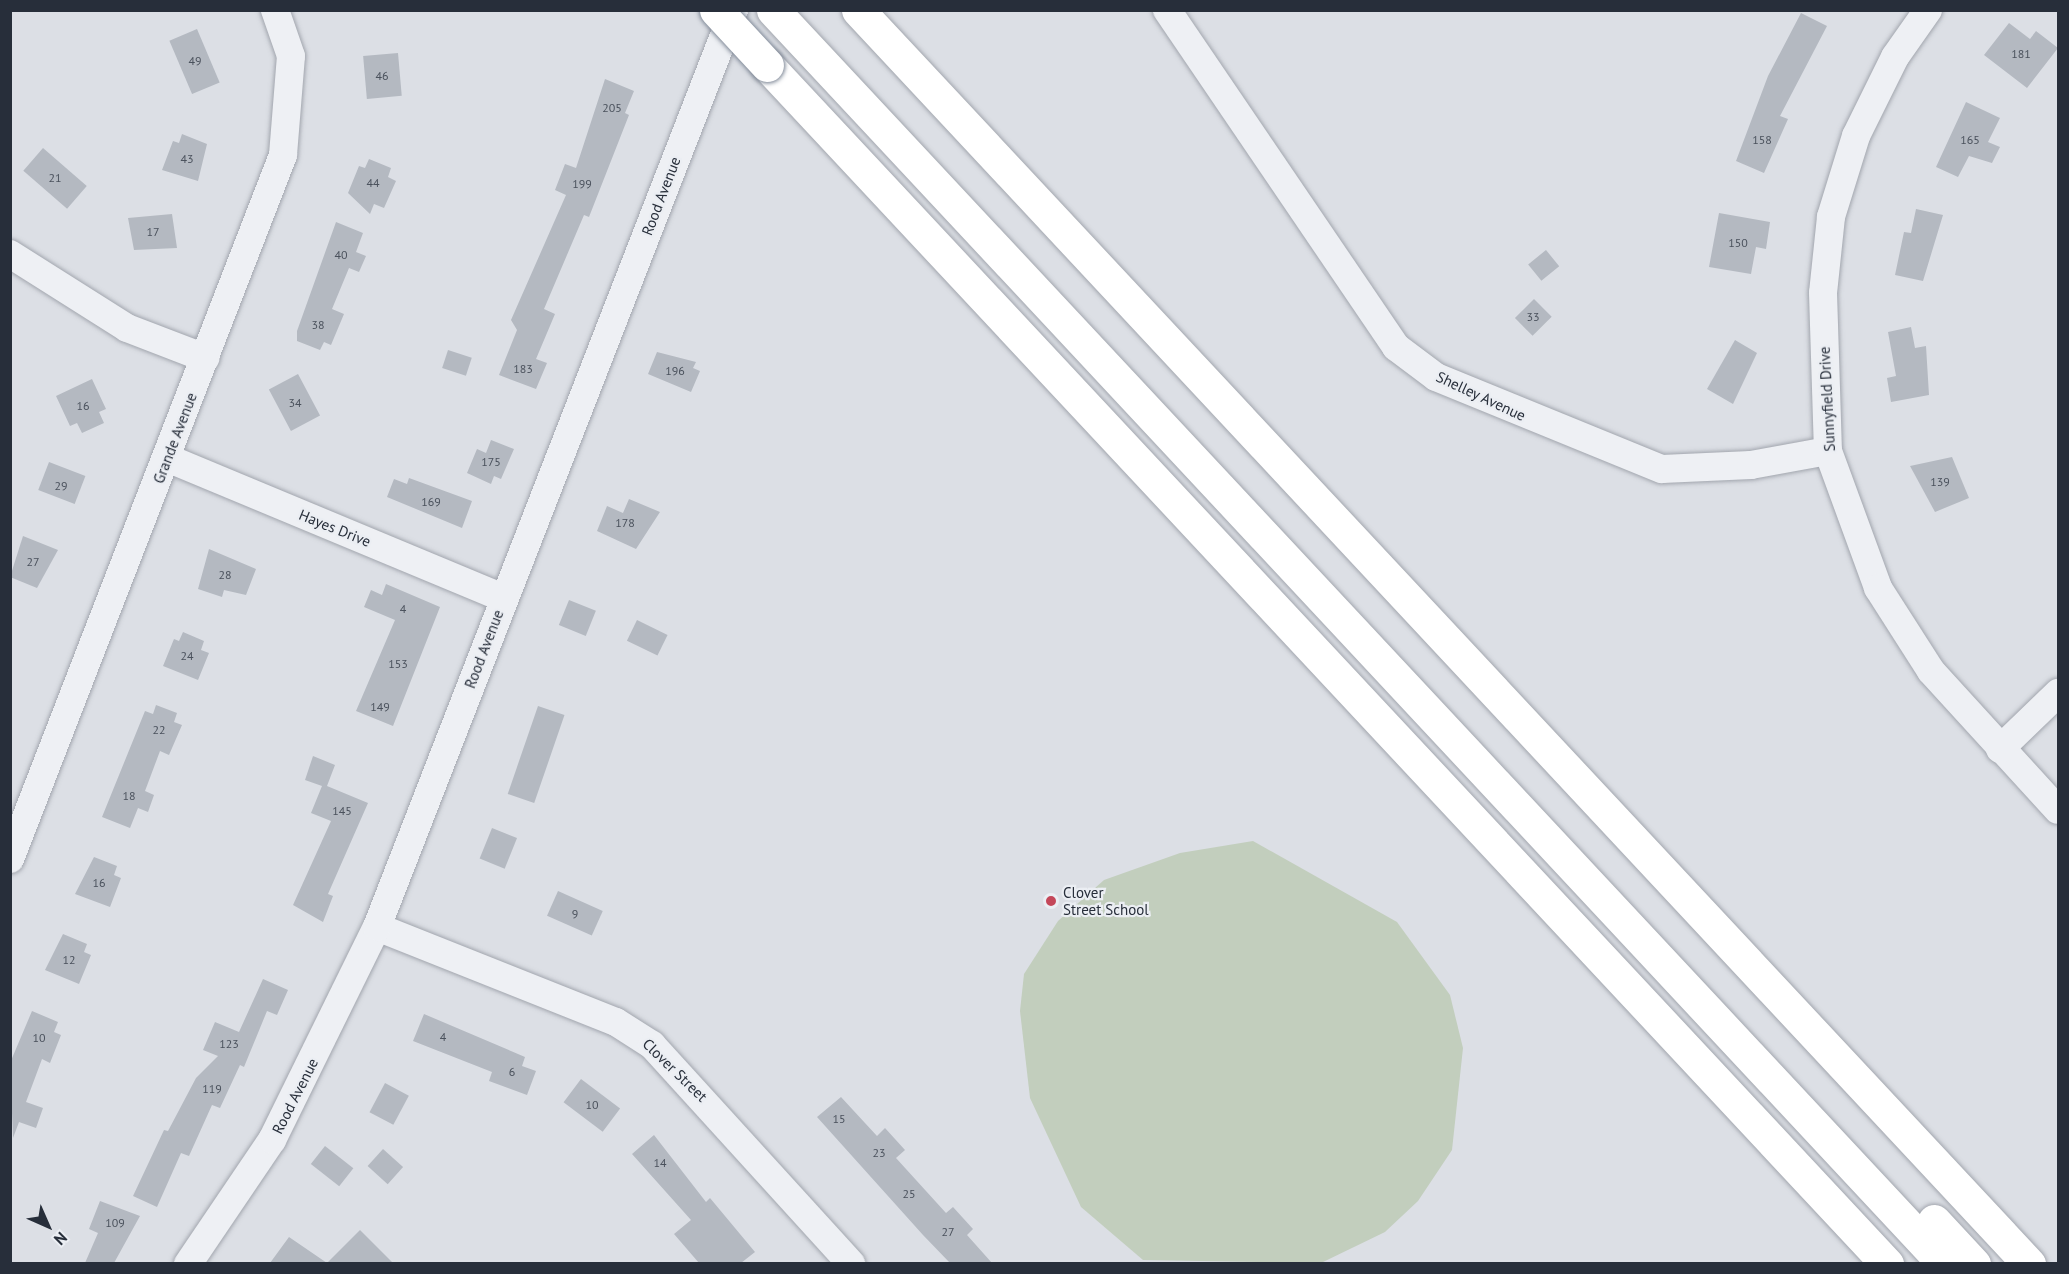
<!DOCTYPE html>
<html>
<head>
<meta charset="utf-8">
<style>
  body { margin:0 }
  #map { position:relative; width:2069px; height:1274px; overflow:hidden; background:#dcdfe5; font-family:"PT Sans",sans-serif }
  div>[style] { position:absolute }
  .green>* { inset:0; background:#c2cebd }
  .building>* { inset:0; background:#b4b9c1; transform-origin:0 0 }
  .roads { filter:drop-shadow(0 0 2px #a2a6ae) drop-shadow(0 0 2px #a2a6ae) }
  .minor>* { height:28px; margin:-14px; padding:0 14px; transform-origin:14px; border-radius:14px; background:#eef0f4 }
  .highway>* { height:33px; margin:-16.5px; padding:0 16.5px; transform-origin:16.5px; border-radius:16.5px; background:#fff }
  .bridges { filter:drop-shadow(0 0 2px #848d9b) drop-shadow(0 0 2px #848d9b) }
  .highway-bridge>* { height:33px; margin:-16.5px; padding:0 16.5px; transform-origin:16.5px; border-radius:16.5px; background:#fff }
  .dots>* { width:16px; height:16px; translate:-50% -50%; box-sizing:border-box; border:3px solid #ebeef3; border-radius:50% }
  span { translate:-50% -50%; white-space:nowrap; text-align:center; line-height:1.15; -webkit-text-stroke:4.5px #ebeef3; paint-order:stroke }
  .number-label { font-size:12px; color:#4a515c }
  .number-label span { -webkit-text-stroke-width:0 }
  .street-label { font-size:15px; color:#272e3a }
  .poi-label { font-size:15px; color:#272e3a }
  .left { translate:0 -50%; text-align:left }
  .frame { position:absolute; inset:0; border:12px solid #272e3a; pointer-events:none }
  .north { position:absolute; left:18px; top:1196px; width:60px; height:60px; -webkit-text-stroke:4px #ebeef3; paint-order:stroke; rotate:135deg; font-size:16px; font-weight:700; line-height:24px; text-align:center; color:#272e3a }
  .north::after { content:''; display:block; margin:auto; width:21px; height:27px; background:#272e3a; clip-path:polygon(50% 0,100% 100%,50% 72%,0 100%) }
</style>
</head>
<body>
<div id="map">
  <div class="green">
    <div style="clip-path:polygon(1253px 841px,1397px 922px,1450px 995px,1463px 1048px,1452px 1150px,1418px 1201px,1385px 1232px,1321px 1263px,1143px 1260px,1081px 1207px,1030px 1098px,1020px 1011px,1024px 974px,1058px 921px,1104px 880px,1180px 853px)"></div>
  </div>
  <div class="building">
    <div style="clip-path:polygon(1801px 13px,1827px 26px,1780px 116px,1788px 119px,1764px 173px,1736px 161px,1768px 76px)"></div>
    <div style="clip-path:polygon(2009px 23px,2030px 39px,2036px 31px,2058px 48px,2027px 88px,1984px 55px)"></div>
    <div style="left:197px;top:29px;width:58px;height:30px;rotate:67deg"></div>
    <div style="left:398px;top:53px;width:43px;height:35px;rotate:85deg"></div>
    <div style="clip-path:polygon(605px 79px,634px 91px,625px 113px,629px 115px,589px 217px,584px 215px,544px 309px,555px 314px,536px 359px,547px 363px,536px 389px,499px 375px,517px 330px,511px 320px,566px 195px,555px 190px,565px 164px,576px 168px)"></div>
    <div style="clip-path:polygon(1966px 102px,2000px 118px,1988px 142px,2000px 147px,1992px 163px,1969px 156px,1958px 177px,1936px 167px)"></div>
    <div style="clip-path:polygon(182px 134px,207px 144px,198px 181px,162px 170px,173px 141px,179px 143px)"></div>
    <div style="left:43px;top:148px;width:58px;height:30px;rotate:41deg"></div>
    <div style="clip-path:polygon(369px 159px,391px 168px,388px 177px,396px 181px,384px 208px,374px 204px,370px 214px,348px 193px,359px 166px,365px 168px)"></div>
    <div style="clip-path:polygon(1916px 209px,1943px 215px,1923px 281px,1895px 275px,1904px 232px,1911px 233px)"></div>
    <div style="clip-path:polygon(1719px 213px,1770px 222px,1766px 249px,1756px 247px,1751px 274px,1709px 267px)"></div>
    <div style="clip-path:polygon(172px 214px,177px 248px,134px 250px,128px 218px)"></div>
    <div style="clip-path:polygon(336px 222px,363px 233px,356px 252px,366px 256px,359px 272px,349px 268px,332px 309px,344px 314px,331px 345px,324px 342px,320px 350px,297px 341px,297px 331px)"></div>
    <div style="left:1546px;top:250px;width:21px;height:23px;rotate:51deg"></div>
    <div style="left:1534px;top:299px;width:25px;height:27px;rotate:45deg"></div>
    <div style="clip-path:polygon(1911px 327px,1915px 348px,1926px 346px,1929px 395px,1891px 402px,1887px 378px,1896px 376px,1888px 332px)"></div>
    <div style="clip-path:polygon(1735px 340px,1757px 353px,1733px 404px,1707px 389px)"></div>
    <div style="left:448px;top:350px;width:25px;height:19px;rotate:18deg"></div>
    <div style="clip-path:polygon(657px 352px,696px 362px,693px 368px,700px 371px,691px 392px,648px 374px)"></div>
    <div style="left:298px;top:374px;width:47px;height:33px;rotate:62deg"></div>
    <div style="clip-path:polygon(92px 379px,106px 409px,99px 412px,104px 423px,82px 433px,77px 423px,70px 426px,56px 396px)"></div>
    <div style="clip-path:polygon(491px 440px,514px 449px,501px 479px,494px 476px,491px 484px,467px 473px,477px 449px,486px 453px)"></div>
    <div style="clip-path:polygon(1952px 457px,1969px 498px,1935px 512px,1910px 466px)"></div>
    <div style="left:49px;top:462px;width:39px;height:30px;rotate:21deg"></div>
    <div style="clip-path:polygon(409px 478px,472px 501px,462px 528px,387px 497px,394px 479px,407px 484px)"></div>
    <div style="clip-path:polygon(629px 499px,660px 512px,636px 549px,597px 531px,607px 506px,623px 513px)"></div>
    <div style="clip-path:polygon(23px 536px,58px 550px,37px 588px,10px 577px)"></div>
    <div style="clip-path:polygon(209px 549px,256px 569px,246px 595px,224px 590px,222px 597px,198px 589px)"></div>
    <div style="clip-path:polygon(386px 584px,440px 607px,393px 726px,356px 711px,395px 620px,364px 607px,371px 590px,382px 595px)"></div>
    <div style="left:569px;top:600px;width:29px;height:27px;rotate:22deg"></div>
    <div style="left:637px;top:620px;width:34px;height:23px;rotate:26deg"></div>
    <div style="clip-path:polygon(183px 632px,204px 641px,201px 650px,209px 653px,198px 680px,163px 666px,174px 639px,179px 641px)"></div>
    <div style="clip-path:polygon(156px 705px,177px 713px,174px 722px,182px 725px,169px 755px,160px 751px,145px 791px,154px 795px,148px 812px,138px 808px,130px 828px,102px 817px,145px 711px,153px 714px)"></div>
    <div style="left:538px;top:706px;width:28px;height:93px;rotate:19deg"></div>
    <div style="clip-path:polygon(313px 756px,335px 765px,327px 786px,368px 803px,328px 894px,333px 896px,323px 922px,293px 905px,331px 821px,311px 813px,322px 786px,305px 780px)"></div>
    <div style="left:492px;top:828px;width:27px;height:33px;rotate:22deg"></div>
    <div style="clip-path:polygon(94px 857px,117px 866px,114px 875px,121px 878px,110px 907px,75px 894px)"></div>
    <div style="left:558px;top:891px;width:49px;height:27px;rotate:24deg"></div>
    <div style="clip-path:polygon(63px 934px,87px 944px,84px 952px,91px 955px,79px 984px,45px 970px)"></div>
    <div style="clip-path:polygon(263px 979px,288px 990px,277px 1015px,267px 1011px,244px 1067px,240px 1065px,220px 1108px,212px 1105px,189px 1156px,181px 1153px,157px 1207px,133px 1196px,164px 1130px,168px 1131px,196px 1078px,218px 1056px,203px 1050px,215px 1022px,239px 1032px)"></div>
    <div style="clip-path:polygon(32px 1011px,58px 1022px,54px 1032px,61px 1035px,50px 1063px,42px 1059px,26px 1102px,43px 1108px,36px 1128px,19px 1122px,13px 1138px,10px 1063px)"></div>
    <div style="clip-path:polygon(424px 1014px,525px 1057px,522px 1066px,536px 1071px,527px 1095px,489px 1081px,492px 1072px,413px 1041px)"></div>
    <div style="left:581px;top:1079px;width:49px;height:29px;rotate:37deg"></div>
    <div style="left:385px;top:1083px;width:27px;height:33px;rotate:28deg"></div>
    <div style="clip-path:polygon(841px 1097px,877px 1136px,885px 1128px,905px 1150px,896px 1158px,946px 1213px,953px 1207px,973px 1229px,967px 1235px,992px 1263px,950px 1263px,923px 1235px,817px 1117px)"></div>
    <div style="clip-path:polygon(654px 1135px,706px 1202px,710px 1198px,755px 1252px,741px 1263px,699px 1263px,674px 1234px,691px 1220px,632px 1154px)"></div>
    <div style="left:325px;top:1146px;width:36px;height:23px;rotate:38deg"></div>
    <div style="left:383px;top:1149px;width:27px;height:23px;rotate:42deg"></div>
    <div style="clip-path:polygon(100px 1201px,140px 1216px,114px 1263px,85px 1263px,98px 1233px,89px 1229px)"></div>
    <div style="clip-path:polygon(360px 1230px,393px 1263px,270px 1263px,289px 1237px,327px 1263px)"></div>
  </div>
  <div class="roads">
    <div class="minor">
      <div style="left:1167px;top:10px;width:407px;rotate:55.8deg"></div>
      <div style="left:1396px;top:347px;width:50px;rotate:36.9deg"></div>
      <div style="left:1436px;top:377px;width:244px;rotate:22.2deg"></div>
      <div style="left:1662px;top:469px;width:89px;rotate:-2.6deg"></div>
      <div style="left:1751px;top:465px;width:78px;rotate:-10.3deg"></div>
      <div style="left:1928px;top:10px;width:57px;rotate:125.1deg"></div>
      <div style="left:1895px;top:57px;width:88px;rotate:116.3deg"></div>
      <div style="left:1856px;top:136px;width:85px;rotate:107.2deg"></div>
      <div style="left:1831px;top:217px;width:76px;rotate:96deg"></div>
      <div style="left:1823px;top:293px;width:158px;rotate:88.2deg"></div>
      <div style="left:1828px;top:451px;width:146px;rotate:69.9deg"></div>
      <div style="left:1878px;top:588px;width:98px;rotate:57.4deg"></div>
      <div style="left:1931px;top:671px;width:188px;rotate:47.6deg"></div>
      <div style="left:10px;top:254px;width:138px;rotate:32.3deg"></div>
      <div style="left:127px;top:328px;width:84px;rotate:21deg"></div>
      <div style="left:167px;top:458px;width:365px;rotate:22.6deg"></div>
      <div style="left:2000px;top:749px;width:81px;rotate:-44deg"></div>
      <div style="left:10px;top:859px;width:755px;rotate:-68.8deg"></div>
      <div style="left:283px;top:155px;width:99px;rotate:-85.4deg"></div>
      <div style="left:291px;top:56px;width:49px;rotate:-109.2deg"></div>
      <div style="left:377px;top:927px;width:257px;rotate:21.7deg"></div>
      <div style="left:616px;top:1022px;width:43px;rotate:32.6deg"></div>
      <div style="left:652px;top:1045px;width:296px;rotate:47.7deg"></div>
      <div style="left:188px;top:1264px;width:150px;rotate:-55.9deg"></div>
      <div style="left:272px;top:1140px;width:237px;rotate:-63.8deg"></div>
      <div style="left:377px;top:927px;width:984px;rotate:-68.73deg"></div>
    </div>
    <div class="highway">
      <div style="left:773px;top:10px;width:1716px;rotate:46.96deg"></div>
      <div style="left:858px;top:10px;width:1716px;rotate:46.96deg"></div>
      <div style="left:767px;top:65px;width:1641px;rotate:46.95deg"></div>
      <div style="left:1934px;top:1221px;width:59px;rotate:47.1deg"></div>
    </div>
  </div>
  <div class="bridges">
    <div class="highway-bridge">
      <div style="left:716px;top:10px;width:75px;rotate:47.2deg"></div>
    </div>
  </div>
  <div class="dots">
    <div style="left:1051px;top:901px;background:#c44759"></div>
  </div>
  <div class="number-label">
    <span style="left:2021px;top:54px">181</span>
    <span style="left:195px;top:61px">49</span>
    <span style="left:382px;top:76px">46</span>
    <span style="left:612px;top:108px">205</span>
    <span style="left:1762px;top:140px">158</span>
    <span style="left:1970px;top:140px">165</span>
    <span style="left:187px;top:159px">43</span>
    <span style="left:55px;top:178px">21</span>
    <span style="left:373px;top:183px">44</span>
    <span style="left:582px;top:184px">199</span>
    <span style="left:153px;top:232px">17</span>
    <span style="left:1738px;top:243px">150</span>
    <span style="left:341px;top:255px">40</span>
    <span style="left:1533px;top:317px">33</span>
    <span style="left:318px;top:325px">38</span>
    <span style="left:523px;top:369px">183</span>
    <span style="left:675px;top:371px">196</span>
    <span style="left:295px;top:403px">34</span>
    <span style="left:83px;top:406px">16</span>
    <span style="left:491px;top:462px">175</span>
    <span style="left:1940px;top:482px">139</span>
    <span style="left:61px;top:486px">29</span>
    <span style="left:431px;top:502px">169</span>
    <span style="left:625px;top:523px">178</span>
    <span style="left:33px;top:562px">27</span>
    <span style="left:225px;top:575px">28</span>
    <span style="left:403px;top:609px">4</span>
    <span style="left:187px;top:656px">24</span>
    <span style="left:398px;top:664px">153</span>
    <span style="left:380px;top:707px">149</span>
    <span style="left:159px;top:730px">22</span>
    <span style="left:129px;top:796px">18</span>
    <span style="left:342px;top:811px">145</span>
    <span style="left:99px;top:883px">16</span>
    <span style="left:575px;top:914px">9</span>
    <span style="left:69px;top:960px">12</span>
    <span style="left:443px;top:1037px">4</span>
    <span style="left:39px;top:1038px">10</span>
    <span style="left:229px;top:1044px">123</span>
    <span style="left:512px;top:1072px">6</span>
    <span style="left:212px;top:1089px">119</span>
    <span style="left:592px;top:1105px">10</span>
    <span style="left:839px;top:1119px">15</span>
    <span style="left:879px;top:1153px">23</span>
    <span style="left:660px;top:1163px">14</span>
    <span style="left:909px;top:1194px">25</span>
    <span style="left:115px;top:1223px">109</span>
    <span style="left:948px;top:1232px">27</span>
  </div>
  <div class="street-label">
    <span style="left:661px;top:196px;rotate:-69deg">Rood Avenue</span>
    <span style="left:1481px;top:396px;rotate:25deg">Shelley Avenue</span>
    <span style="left:1827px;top:399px;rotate:-93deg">Sunnyfield Drive</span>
    <span style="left:175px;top:438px;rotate:-69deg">Grande Avenue</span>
    <span style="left:335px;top:528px;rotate:22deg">Hayes Drive</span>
    <span style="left:484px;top:649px;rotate:-69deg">Rood Avenue</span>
    <span style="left:675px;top:1070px;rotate:44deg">Clover Street</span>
    <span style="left:295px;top:1096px;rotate:-63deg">Rood Avenue</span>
  </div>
  <div class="poi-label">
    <span class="left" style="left:1063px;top:901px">Clover<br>Street School</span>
  </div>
  <div class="frame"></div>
  <div class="north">N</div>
</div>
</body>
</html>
